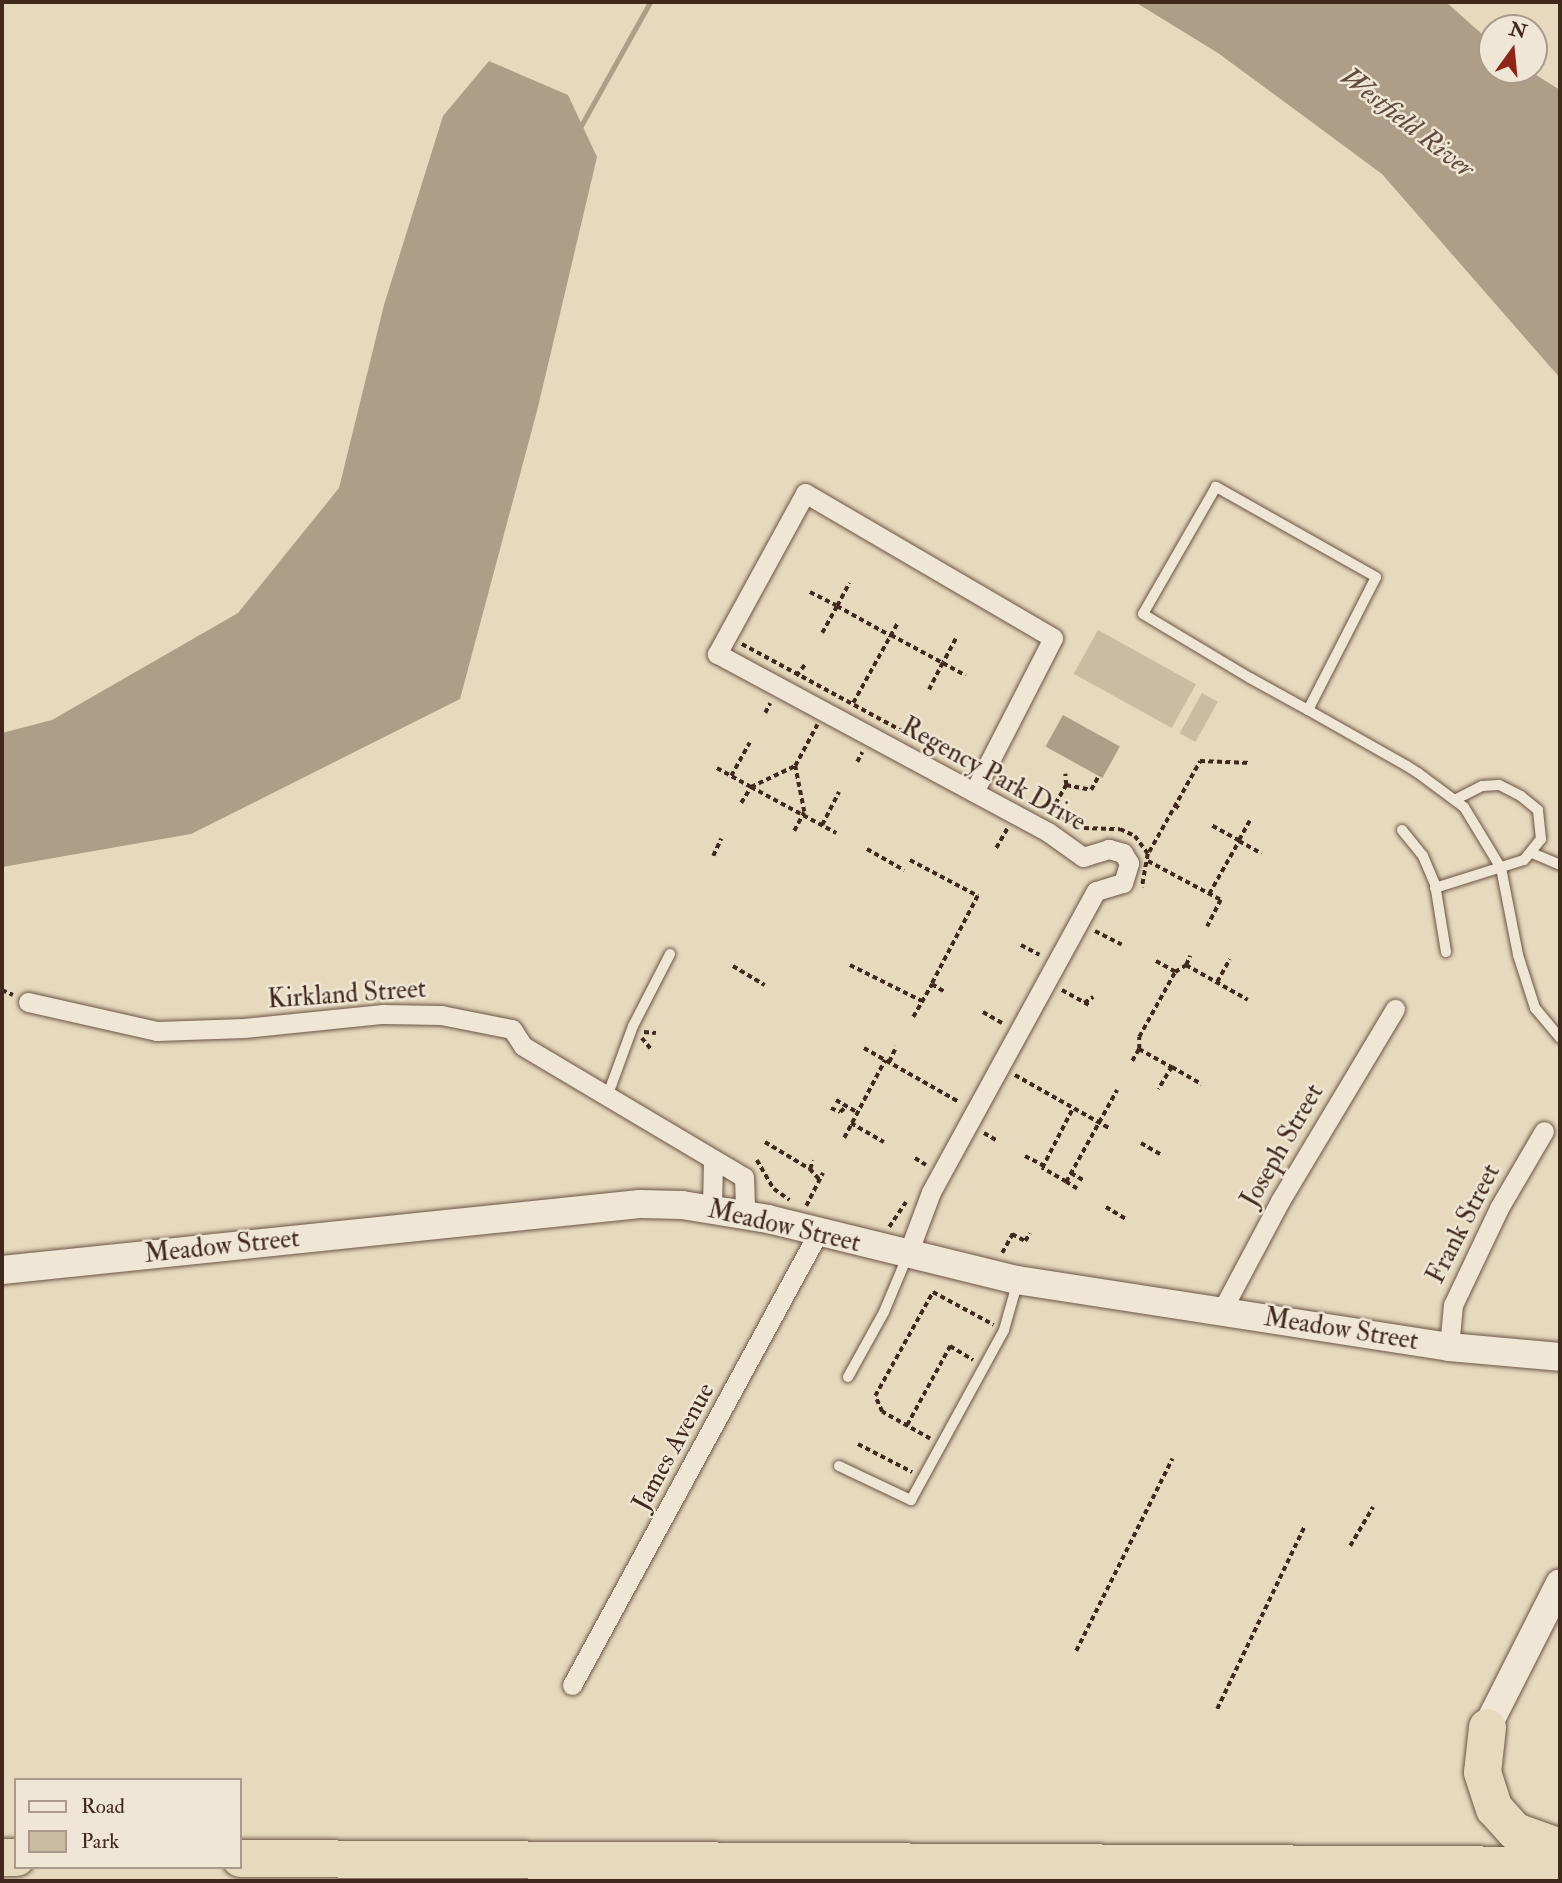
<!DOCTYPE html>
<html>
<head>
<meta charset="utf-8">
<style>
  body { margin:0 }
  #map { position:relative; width:1562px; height:1883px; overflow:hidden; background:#e6d9be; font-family:"IM FELL Double Pica",serif }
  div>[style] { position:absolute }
  .green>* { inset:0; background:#cabba2; transform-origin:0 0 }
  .water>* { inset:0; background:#ae9d87; transform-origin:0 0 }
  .stream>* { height:5px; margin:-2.5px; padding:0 2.5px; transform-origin:2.5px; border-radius:2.5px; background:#ae9d87 }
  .path>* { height:3.5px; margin-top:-1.75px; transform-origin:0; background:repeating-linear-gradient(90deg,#40281c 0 5px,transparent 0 8.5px) }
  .roads { filter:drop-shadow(0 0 2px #6a5444) drop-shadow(0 0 2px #6a5444) }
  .lane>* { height:10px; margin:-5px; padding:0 5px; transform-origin:5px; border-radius:5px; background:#efe6d5 }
  .street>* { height:19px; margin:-9.5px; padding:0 9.5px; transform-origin:9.5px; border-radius:9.5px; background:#efe6d5 }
  .secondary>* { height:28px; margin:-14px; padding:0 14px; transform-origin:14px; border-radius:14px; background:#efe6d5 }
  .highway>* { height:37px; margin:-18.5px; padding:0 18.5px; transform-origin:18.5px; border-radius:18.5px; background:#e6d9be }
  span { translate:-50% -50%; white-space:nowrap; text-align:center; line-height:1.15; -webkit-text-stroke:5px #efe6d5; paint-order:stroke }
  .street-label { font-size:26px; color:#40281c }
  .water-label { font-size:28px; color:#614b3c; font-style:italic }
  .frame { position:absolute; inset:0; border:4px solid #40281c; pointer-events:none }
  .legend { position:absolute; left:14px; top:1778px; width:228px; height:91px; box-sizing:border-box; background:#efe6d5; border:2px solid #a99a8b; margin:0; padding:9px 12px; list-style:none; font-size:21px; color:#40281c }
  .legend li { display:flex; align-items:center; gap:14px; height:35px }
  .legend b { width:35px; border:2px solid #a99a8b }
  .north { position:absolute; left:1478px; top:14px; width:70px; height:70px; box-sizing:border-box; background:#efe6d5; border:2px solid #a99a8b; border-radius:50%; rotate:15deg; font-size:19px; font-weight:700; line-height:28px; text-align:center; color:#40281c }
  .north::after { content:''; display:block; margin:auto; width:24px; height:32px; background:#8f2418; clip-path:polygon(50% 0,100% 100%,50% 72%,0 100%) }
</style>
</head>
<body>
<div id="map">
  <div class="green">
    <div style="left:1098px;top:630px;width:112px;height:50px;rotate:29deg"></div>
    <div style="left:1202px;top:693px;width:18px;height:46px;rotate:29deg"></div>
  </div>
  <div class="water">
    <div style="clip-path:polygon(1135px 2px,1446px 2px,1492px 43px,1492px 70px,1528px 70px,1560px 90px,1560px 378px,1382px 174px,1218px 53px)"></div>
    <div style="clip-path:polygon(489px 61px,568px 95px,597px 157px,538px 407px,460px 699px,191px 834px,2px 867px,2px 733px,52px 720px,238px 613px,339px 488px,384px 305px,443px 116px)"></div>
    <div style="left:1063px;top:715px;width:65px;height:36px;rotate:29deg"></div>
  </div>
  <div class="stream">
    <div style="left:578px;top:131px;width:148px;rotate:-60.8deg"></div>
  </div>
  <div class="path">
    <div style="left:810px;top:592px;width:30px;rotate:27deg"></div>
    <div style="left:837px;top:606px;width:26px;rotate:-62deg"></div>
    <div style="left:822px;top:633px;width:31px;rotate:-61deg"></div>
    <div style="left:837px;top:606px;width:62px;rotate:29.1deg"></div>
    <div style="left:891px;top:635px;width:59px;rotate:28.3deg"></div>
    <div style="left:943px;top:663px;width:30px;rotate:117deg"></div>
    <div style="left:956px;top:639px;width:27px;rotate:118deg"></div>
    <div style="left:943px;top:663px;width:26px;rotate:29deg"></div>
    <div style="left:742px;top:644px;width:231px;rotate:28.5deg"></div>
    <div style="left:796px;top:676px;width:16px;rotate:-52deg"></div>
    <div style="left:853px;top:703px;width:93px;rotate:-60.9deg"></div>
    <div style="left:765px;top:713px;width:11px;rotate:-63deg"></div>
    <div style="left:905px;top:733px;width:15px;rotate:-62deg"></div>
    <div style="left:857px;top:762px;width:11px;rotate:-63deg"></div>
    <div style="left:717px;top:768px;width:39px;rotate:29deg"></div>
    <div style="left:751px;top:787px;width:49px;rotate:-25.5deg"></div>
    <div style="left:795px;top:766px;width:47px;rotate:-61.8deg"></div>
    <div style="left:731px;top:776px;width:38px;rotate:-61deg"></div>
    <div style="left:1066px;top:785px;width:25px;rotate:11deg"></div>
    <div style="left:1091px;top:790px;width:17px;rotate:-62deg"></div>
    <div style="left:741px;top:803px;width:19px;rotate:-58deg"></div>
    <div style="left:751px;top:787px;width:97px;rotate:28.4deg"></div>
    <div style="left:1175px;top:805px;width:8px;rotate:40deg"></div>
    <div style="left:1051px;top:811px;width:30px;rotate:-60deg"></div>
    <div style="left:1066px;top:785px;width:11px;rotate:-95deg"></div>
    <div style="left:1061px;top:817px;width:25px;rotate:26deg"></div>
    <div style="left:1084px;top:828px;width:36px;rotate:2deg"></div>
    <div style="left:1120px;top:829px;width:17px;rotate:25deg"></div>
    <div style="left:1135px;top:836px;width:22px;rotate:54deg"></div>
    <div style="left:1148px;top:854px;width:34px;rotate:100deg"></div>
    <div style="left:1250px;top:821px;width:23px;rotate:119deg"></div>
    <div style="left:1239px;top:841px;width:26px;rotate:29deg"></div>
    <div style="left:822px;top:825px;width:37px;rotate:-63deg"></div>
    <div style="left:794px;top:831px;width:21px;rotate:-62deg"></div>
    <div style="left:804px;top:812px;width:47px;rotate:-101.1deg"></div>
    <div style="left:996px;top:848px;width:22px;rotate:-60deg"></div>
    <div style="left:867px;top:849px;width:43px;rotate:29.6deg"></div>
    <div style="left:1149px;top:852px;width:104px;rotate:-60.7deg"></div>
    <div style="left:1200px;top:761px;width:51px;rotate:2.2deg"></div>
    <div style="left:713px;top:856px;width:19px;rotate:-65deg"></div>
    <div style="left:910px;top:860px;width:77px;rotate:27.9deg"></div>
    <div style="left:978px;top:896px;width:99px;rotate:117.6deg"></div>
    <div style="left:932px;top:984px;width:15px;rotate:32deg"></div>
    <div style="left:1148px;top:861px;width:83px;rotate:28.1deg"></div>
    <div style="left:1221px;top:900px;width:30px;rotate:117deg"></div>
    <div style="left:1209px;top:894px;width:61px;rotate:-60.5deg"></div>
    <div style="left:1239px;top:841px;width:31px;rotate:-151deg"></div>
    <div style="left:1095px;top:931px;width:30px;rotate:27deg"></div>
    <div style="left:1021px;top:945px;width:21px;rotate:28deg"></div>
    <div style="left:850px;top:965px;width:80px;rotate:26.6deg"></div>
    <div style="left:1186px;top:965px;width:10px;rotate:-66deg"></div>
    <div style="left:733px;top:966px;width:37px;rotate:31deg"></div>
    <div style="left:1175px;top:972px;width:13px;rotate:-32deg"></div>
    <div style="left:1186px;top:965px;width:71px;rotate:29.4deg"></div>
    <div style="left:1217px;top:982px;width:26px;rotate:-61deg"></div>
    <div style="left:2px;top:990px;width:12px;rotate:24deg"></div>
    <div style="left:1062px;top:990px;width:31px;rotate:29deg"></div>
    <div style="left:1084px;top:1003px;width:11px;rotate:-34deg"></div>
    <div style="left:983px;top:1012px;width:22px;rotate:30deg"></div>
    <div style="left:913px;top:1017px;width:38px;rotate:-60deg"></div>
    <div style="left:644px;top:1032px;width:12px;rotate:5deg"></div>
    <div style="left:642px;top:1038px;width:14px;rotate:51deg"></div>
    <div style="left:864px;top:1048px;width:109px;rotate:29.6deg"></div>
    <div style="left:1139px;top:1049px;width:12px;rotate:-90deg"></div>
    <div style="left:1139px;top:1037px;width:74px;rotate:-61deg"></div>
    <div style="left:1175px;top:972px;width:25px;rotate:-151deg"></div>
    <div style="left:1132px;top:1061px;width:14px;rotate:-60deg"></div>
    <div style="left:1139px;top:1049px;width:38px;rotate:29deg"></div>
    <div style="left:1172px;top:1067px;width:26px;rotate:121deg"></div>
    <div style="left:889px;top:1062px;width:17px;rotate:-65deg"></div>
    <div style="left:1172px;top:1067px;width:34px;rotate:30deg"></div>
    <div style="left:1015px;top:1075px;width:110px;rotate:29.4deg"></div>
    <div style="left:836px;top:1100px;width:24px;rotate:30deg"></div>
    <div style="left:831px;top:1108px;width:10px;rotate:24deg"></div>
    <div style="left:840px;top:1112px;width:9px;rotate:-41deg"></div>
    <div style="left:851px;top:1123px;width:38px;rotate:30deg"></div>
    <div style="left:984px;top:1133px;width:14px;rotate:30deg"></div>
    <div style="left:844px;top:1138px;width:88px;rotate:-62.3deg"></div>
    <div style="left:765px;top:1142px;width:52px;rotate:31deg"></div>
    <div style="left:810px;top:1169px;width:15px;rotate:48deg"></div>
    <div style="left:1141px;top:1143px;width:24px;rotate:30deg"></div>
    <div style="left:1025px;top:1156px;width:20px;rotate:27deg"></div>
    <div style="left:915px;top:1158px;width:13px;rotate:32deg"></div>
    <div style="left:757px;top:1160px;width:34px;rotate:60deg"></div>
    <div style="left:774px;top:1189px;width:19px;rotate:35deg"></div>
    <div style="left:810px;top:1169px;width:9px;rotate:-72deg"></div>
    <div style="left:1071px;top:1173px;width:14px;rotate:30deg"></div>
    <div style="left:1066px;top:1182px;width:28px;rotate:-150deg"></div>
    <div style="left:1042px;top:1168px;width:68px;rotate:-62.7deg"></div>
    <div style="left:1077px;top:1189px;width:13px;rotate:-148deg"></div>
    <div style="left:1066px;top:1182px;width:105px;rotate:-61deg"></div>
    <div style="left:806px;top:1206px;width:37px;rotate:-63deg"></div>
    <div style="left:1106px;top:1207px;width:23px;rotate:31deg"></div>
    <div style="left:889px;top:1227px;width:30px;rotate:-56deg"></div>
    <div style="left:1012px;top:1234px;width:15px;rotate:28deg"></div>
    <div style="left:1025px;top:1241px;width:9px;rotate:-58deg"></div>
    <div style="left:1002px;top:1253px;width:25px;rotate:-61deg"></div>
    <div style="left:907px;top:1425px;width:90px;rotate:-61.4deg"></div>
    <div style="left:950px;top:1346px;width:27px;rotate:31deg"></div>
    <div style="left:930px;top:1439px;width:55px;rotate:-150.6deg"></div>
    <div style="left:882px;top:1412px;width:17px;rotate:-114deg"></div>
    <div style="left:875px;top:1396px;width:119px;rotate:-60.9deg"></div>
    <div style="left:933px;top:1292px;width:69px;rotate:28.4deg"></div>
    <div style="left:858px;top:1444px;width:61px;rotate:27.4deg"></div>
    <div style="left:1350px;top:1546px;width:45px;rotate:-59.5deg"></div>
    <div style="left:1076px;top:1651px;width:215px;rotate:-63.4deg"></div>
    <div style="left:1217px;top:1709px;width:204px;rotate:-64.4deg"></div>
  </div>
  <div class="roads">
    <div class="lane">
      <div style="left:1308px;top:710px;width:149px;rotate:-62.9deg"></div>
      <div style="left:1376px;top:577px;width:184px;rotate:-150.6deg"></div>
      <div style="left:1216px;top:487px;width:146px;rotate:119.9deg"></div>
      <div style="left:1143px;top:614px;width:125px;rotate:30.9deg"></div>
      <div style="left:1250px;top:678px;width:66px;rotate:28.9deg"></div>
      <div style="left:1308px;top:710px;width:114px;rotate:29.5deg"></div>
      <div style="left:1407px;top:766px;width:13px;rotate:32deg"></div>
      <div style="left:1418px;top:773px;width:57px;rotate:36.5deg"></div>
      <div style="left:1464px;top:807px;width:71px;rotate:58.8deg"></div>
      <div style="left:1501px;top:868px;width:89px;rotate:78.9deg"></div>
      <div style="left:1518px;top:955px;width:56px;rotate:72.2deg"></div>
      <div style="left:1535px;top:1008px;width:39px;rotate:50deg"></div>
      <div style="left:1402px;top:830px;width:33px;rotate:51deg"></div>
      <div style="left:1423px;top:856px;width:30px;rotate:67deg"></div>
      <div style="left:1435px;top:884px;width:69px;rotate:80.8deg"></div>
      <div style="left:1532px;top:853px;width:30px;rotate:23deg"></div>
      <div style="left:1435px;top:888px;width:93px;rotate:-17.5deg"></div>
      <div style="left:1524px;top:860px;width:27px;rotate:-51deg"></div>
      <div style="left:1541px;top:839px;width:29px;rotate:-96deg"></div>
      <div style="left:1538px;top:810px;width:22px;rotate:-141deg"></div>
      <div style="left:1521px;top:796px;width:25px;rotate:-153deg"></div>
      <div style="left:1499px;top:785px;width:17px;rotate:177deg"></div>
      <div style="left:1482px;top:786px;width:29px;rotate:153deg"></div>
      <div style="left:607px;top:1097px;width:76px;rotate:-69.9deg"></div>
      <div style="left:633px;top:1026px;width:81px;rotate:-62.8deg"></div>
      <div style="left:848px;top:1377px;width:74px;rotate:-61deg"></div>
      <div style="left:884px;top:1312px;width:60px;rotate:-67.3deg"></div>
      <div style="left:839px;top:1466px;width:80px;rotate:25.3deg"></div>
      <div style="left:911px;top:1500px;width:194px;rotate:-61.3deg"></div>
      <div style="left:1004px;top:1330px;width:48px;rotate:-74.2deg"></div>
    </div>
    <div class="street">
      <div style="left:28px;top:1002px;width:132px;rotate:12.7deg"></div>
      <div style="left:157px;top:1031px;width:87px;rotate:-2deg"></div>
      <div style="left:244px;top:1028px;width:140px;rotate:-5.8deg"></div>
      <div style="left:383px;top:1014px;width:58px;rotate:1deg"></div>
      <div style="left:441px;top:1015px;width:72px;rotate:11.2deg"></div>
      <div style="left:512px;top:1029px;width:20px;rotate:57deg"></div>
      <div style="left:523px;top:1046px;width:257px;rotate:30.7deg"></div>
      <div style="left:744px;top:1177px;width:37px;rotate:88deg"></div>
      <div style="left:712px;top:1208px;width:46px;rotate:-88.8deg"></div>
      <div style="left:907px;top:1256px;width:68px;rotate:-69.4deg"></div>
      <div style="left:931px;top:1192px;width:343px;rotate:-61.3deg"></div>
      <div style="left:1096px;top:891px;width:28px;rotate:-17deg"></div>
      <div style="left:1123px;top:883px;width:21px;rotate:-73deg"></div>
      <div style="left:1129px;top:863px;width:12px;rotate:-121deg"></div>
      <div style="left:1123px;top:853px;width:15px;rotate:-164deg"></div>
      <div style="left:1109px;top:849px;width:27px;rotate:163deg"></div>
      <div style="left:1083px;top:857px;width:43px;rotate:-144.5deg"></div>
      <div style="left:1048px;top:832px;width:376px;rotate:-151.7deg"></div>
      <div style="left:717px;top:654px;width:183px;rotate:-61.3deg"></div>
      <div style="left:805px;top:493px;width:287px;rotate:30.3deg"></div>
      <div style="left:1053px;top:638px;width:173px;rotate:117.2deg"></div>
      <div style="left:1221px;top:1312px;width:126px;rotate:-62deg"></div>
      <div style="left:1280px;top:1201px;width:224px;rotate:-59.1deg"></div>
      <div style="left:1449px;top:1347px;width:42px;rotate:-84.6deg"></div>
      <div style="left:1453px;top:1305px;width:107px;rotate:-64.6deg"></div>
      <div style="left:1499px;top:1208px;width:89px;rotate:-59.7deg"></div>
      <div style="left:572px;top:1685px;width:515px;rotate:-61.44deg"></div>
    </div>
    <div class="secondary">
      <div style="left:2px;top:1270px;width:641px;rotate:-5.91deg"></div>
      <div style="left:640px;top:1204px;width:42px;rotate:1.4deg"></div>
      <div style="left:682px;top:1205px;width:87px;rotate:9.2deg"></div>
      <div style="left:768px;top:1219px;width:256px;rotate:13.8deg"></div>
      <div style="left:1017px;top:1280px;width:437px;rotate:8.8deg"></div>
      <div style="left:1449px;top:1347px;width:111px;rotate:5.1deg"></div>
      <div style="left:1487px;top:1727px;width:161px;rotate:-63.1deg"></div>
    </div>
    <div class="highway">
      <div style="left:1487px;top:1727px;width:45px;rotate:96.3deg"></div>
      <div style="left:1482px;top:1772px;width:38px;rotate:72deg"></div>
      <div style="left:1494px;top:1808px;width:31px;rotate:48deg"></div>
      <div style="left:1515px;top:1831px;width:48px;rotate:19.6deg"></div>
      <div style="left:2px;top:1857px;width:14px"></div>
      <div style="left:240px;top:1858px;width:1320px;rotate:0.3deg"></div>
    </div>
  </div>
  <div class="street-label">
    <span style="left:993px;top:775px;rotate:29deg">Regency Park Drive</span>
    <span style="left:347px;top:995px;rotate:-4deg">Kirkland Street</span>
    <span style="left:1283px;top:1146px;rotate:-60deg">Joseph Street</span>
    <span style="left:1464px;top:1224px;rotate:-63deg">Frank Street</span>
    <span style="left:784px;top:1227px;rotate:13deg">Meadow Street</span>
    <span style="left:222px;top:1247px;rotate:-6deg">Meadow Street</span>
    <span style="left:1341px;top:1330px;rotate:9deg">Meadow Street</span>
    <span style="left:674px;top:1447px;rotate:-61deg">James Avenue</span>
  </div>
  <div class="water-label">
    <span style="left:1407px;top:123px;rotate:38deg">Westfield River</span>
  </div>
  <div class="frame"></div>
  <ul class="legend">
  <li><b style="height:9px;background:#efe6d5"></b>Road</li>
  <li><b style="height:19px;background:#cabba2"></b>Park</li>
  </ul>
  <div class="north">N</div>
</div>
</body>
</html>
